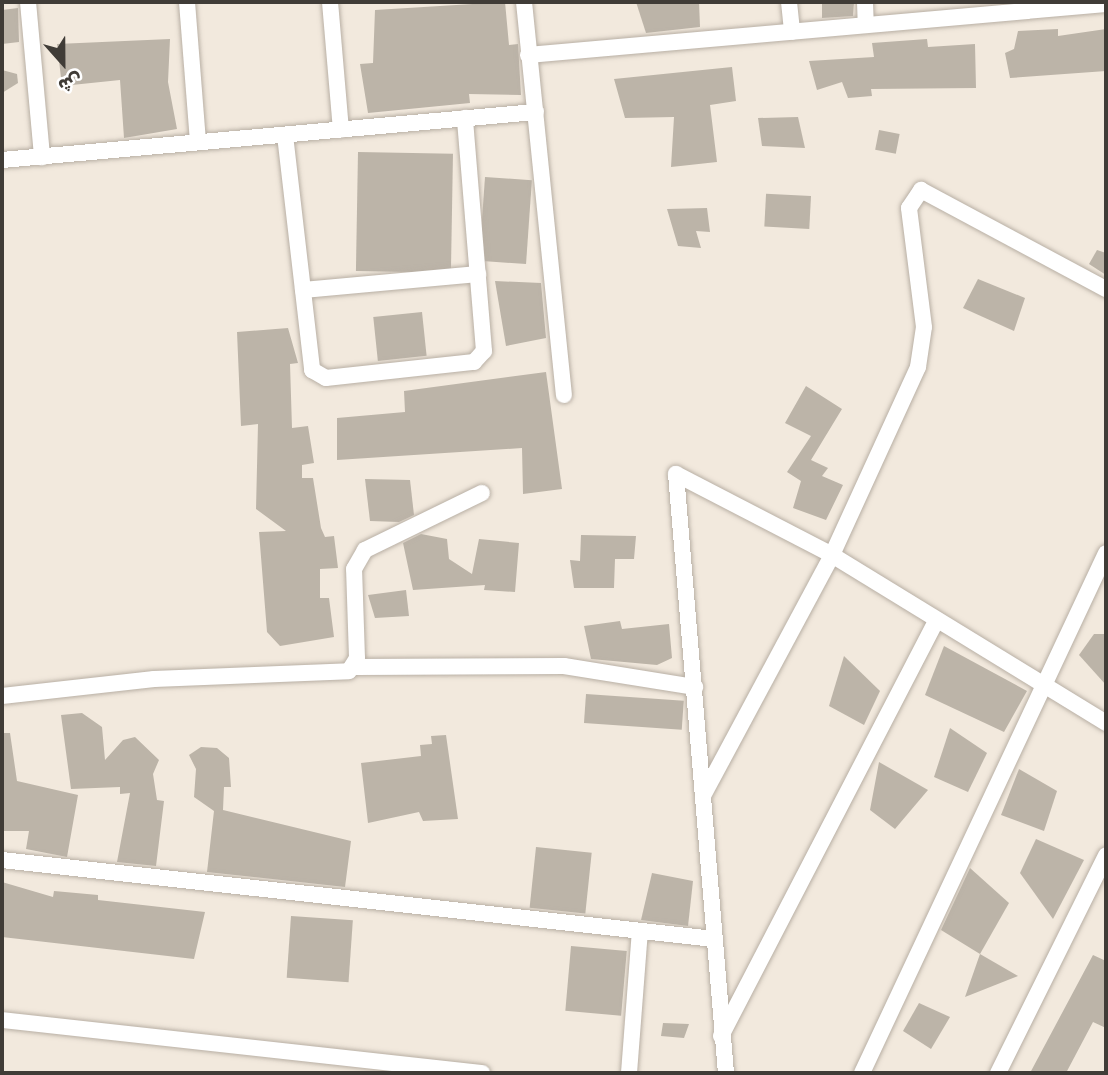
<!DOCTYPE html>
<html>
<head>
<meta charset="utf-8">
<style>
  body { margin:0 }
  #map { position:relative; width:1108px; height:1075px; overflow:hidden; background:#f2e9dd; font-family:Rubik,Vazirmatn,sans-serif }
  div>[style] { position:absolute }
  .building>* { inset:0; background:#bcb4a8; transform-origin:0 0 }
  .roads { filter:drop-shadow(0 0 2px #b8afa4) drop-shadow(0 0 2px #b8afa4) }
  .minor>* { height:16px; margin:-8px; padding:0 8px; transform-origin:8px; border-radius:8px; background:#fff }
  span { translate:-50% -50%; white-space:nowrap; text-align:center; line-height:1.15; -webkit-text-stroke:6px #fff; paint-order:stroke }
  .frame { position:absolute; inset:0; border:4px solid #403c37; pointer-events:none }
  .north { position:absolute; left:28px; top:28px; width:70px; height:70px; -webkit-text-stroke:5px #fff; paint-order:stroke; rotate:159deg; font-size:19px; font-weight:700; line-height:28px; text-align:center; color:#403c37 }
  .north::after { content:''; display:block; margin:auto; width:24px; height:32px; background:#403c37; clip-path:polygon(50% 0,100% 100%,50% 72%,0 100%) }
</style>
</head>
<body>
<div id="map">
  <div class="building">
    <div style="clip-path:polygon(505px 2px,509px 45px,518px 44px,521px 95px,469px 94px,470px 103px,368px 113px,360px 64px,373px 63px,375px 10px)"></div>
    <div style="clip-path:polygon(636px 2px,699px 2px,700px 27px,646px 33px)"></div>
    <div style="clip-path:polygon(822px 2px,854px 2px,853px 16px,822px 18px)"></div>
    <div style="clip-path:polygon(18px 8px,19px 42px,2px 44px,2px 10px)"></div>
    <div style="clip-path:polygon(1058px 29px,1058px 36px,1106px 29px,1106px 71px,1010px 78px,1005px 53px,1014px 49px,1018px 31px)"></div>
    <div style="clip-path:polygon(170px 39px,168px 82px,177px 129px,124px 138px,120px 80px,62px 86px,57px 44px)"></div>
    <div style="clip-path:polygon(927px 39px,928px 47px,975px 44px,976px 88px,871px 89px,872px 96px,848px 98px,842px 82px,817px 90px,809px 61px,874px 57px,872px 43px)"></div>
    <div style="clip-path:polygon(732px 67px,736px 101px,710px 105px,717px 162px,671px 167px,674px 117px,625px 118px,614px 79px)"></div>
    <div style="clip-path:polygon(2px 70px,17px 74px,18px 83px,2px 93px)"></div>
    <div style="clip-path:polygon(798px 117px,805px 148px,762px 146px,758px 118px)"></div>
    <div style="left:879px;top:130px;width:21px;height:20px;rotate:11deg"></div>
    <div style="left:358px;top:152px;width:95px;height:119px;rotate:1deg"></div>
    <div style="left:485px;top:177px;width:47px;height:84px;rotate:4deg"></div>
    <div style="left:811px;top:196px;width:33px;height:45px;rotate:93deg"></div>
    <div style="clip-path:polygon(707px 208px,710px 232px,696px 231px,701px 248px,678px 246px,667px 209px)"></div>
    <div style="clip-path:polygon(1097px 250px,1106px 253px,1106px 275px,1089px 264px)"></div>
    <div style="clip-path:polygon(978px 279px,1025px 298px,1014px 331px,963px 308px)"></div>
    <div style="clip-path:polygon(495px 281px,541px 283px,546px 338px,506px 346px)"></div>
    <div style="left:422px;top:312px;width:44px;height:49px;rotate:84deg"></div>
    <div style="clip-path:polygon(288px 328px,298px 363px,290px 364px,292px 428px,308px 426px,314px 463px,302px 465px,302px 478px,313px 478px,321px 528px,325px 537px,334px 536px,338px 568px,320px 569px,320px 598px,329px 598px,334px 637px,280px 646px,267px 632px,259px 532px,286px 531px,256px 509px,258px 424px,241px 426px,237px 332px)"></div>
    <div style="clip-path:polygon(546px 372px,562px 489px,523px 494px,522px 448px,337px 460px,337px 418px,405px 412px,404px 391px)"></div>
    <div style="clip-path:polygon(806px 386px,842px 409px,811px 460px,828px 468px,822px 476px,843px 485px,826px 520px,793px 508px,801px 481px,787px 472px,811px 436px,785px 423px)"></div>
    <div style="clip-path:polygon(365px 479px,410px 480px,414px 515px,399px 522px,370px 521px)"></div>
    <div style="clip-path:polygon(421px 534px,447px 539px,449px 559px,472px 574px,479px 539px,519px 543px,515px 592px,484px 590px,485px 585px,413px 590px,403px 543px)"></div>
    <div style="clip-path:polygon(581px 535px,636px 536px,634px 559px,615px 559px,614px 588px,574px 588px,570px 560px,580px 561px)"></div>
    <div style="clip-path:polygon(406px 590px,409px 616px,375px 618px,368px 595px)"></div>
    <div style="clip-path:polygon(620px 621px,622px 629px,669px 624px,672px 658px,657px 665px,591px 659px,584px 626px)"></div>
    <div style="clip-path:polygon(1094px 634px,1106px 634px,1106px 685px,1079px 655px)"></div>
    <div style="clip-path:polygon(944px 646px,1027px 691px,1004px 732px,925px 695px)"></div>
    <div style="clip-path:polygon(844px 656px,880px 691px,864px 725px,829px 706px)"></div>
    <div style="left:586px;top:694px;width:98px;height:29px;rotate:4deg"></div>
    <div style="clip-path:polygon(82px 713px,102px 727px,105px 760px,123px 740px,135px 737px,159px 760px,153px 774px,157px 800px,164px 801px,156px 866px,117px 862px,130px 793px,120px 794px,120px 787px,71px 789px,61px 715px)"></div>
    <div style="clip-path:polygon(950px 728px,987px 753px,968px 792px,934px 777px)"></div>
    <div style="clip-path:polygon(2px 733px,10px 733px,17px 781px,78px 795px,67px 857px,26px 849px,29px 831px,2px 831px)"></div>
    <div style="clip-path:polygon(446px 735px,458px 819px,423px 821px,419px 812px,368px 823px,361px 763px,421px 756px,420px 745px,432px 744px,431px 736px)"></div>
    <div style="clip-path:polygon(201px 747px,217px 748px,229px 758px,231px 787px,224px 787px,223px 810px,351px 841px,345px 887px,207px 872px,214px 811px,194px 797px,196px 769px,189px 755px)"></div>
    <div style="clip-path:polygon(879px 762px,928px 790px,895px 829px,870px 810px)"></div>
    <div style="clip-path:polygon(1019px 769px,1057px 791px,1044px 831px,1001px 815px)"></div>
    <div style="clip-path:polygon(1036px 839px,1084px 860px,1053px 919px,1020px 873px)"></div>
    <div style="left:536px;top:847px;width:56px;height:61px;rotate:6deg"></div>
    <div style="clip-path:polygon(970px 868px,1009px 903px,980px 954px,941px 930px)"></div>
    <div style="clip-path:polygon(652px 873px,693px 881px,688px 926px,641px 920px)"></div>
    <div style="clip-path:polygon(2px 882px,53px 897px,54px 891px,98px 895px,98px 900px,205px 912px,194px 959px,2px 937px)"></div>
    <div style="left:291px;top:916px;width:62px;height:62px;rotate:4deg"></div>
    <div style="left:571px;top:946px;width:56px;height:65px;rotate:5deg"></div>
    <div style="clip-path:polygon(980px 954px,1018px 976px,965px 997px)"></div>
    <div style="clip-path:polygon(1093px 955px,1106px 961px,1106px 1028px,1093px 1022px,1066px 1073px,1030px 1073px)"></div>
    <div style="clip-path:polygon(919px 1003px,950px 1017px,931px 1049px,903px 1031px)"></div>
    <div style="clip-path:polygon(663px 1023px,689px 1024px,684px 1038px,661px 1036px)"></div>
  </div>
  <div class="roads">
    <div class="minor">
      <div style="left:28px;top:2px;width:156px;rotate:84.8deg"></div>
      <div style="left:187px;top:2px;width:139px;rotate:85.5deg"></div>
      <div style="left:330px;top:2px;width:128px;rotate:85.1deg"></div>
      <div style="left:524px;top:2px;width:395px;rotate:84.2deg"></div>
      <div style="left:789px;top:2px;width:30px;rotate:84deg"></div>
      <div style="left:865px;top:2px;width:23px;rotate:88deg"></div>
      <div style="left:528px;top:55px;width:580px;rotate:-5.04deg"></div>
      <div style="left:285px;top:135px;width:237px;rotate:83.4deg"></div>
      <div style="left:312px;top:370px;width:16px;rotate:30deg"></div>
      <div style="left:326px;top:378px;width:149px;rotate:-6.2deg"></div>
      <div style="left:474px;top:362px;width:15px;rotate:-48deg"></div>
      <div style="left:484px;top:351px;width:234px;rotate:-94.7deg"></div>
      <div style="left:2px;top:160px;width:536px;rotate:-5.14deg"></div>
      <div style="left:303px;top:290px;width:176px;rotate:-5.2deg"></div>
      <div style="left:676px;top:474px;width:601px;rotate:85.23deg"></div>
      <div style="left:676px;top:474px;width:176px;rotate:27.4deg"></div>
      <div style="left:832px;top:555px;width:321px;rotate:31.5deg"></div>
      <div style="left:356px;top:667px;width:208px;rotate:-0.3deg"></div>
      <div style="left:564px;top:666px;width:133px;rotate:9.1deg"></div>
      <div style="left:2px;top:696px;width:153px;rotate:-6.4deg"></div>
      <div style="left:154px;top:679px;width:195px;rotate:-2.3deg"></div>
      <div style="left:349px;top:671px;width:15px;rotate:-58deg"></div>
      <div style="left:357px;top:658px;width:89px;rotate:-91.9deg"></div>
      <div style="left:354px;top:569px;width:22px;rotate:-60deg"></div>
      <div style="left:365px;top:550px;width:130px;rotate:-26deg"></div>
      <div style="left:704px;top:794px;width:271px;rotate:-61.8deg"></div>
      <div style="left:832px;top:555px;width:207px;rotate:-65.4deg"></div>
      <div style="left:918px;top:367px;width:40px;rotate:-81.5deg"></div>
      <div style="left:924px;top:327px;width:120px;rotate:-97.2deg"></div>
      <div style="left:909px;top:208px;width:22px;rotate:-56deg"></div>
      <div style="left:921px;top:190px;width:210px;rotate:28.2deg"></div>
      <div style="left:2px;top:860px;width:716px;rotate:6.33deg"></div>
      <div style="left:2px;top:1020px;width:483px;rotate:6.3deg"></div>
      <div style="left:721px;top:1036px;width:466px;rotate:-62.6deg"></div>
      <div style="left:629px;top:1073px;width:142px;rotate:-85.6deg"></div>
      <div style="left:862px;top:1073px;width:574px;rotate:-64.86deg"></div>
      <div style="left:998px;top:1073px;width:243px;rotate:-63.6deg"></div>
    </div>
  </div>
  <div class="frame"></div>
  <div class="north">ش</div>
</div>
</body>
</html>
